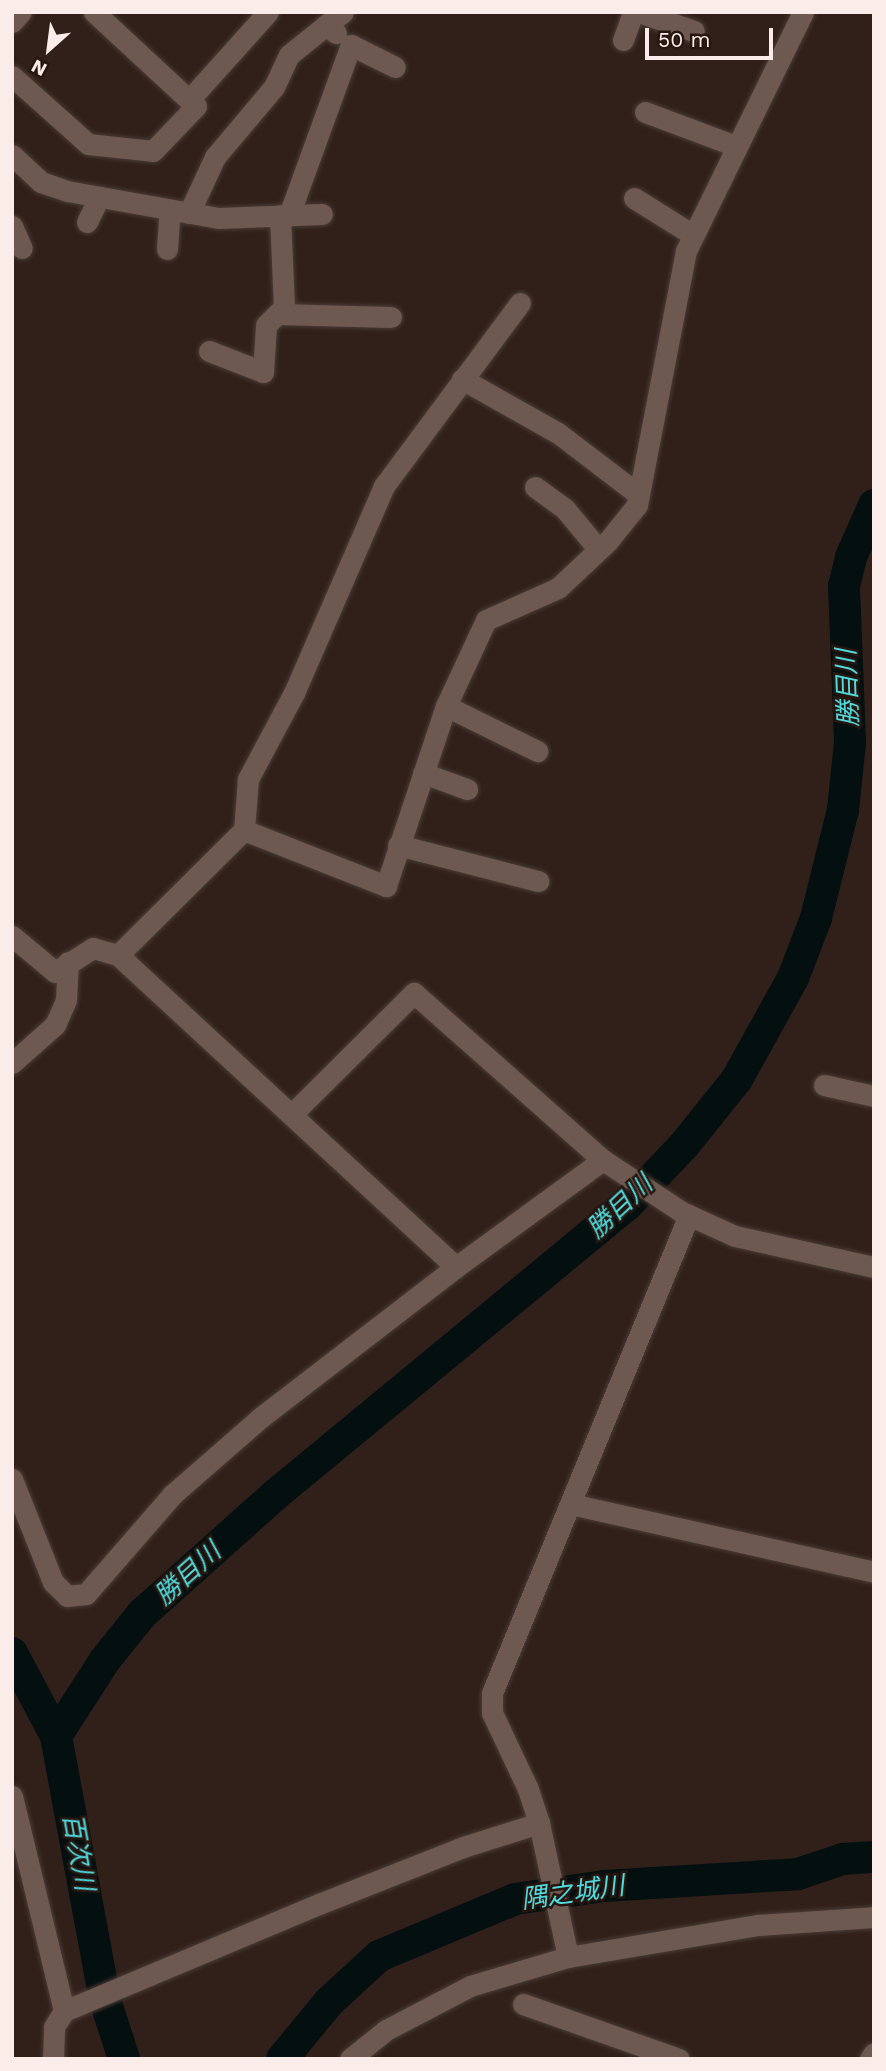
<!DOCTYPE html>
<html>
<head>
<meta charset="utf-8">
<style>
  body { margin:0 }
  #map { position:relative; width:886px; height:2071px; overflow:hidden; background:#312019; font-family:"Work Sans","Noto Sans JP",sans-serif }
  div>[style] { position:absolute }
  .river>* { height:32px; margin:-16px; padding:0 16px; transform-origin:16px; border-radius:16px; background:#040f0f }
  .roads { filter:drop-shadow(0 0 2px #4a3b36) drop-shadow(0 0 2px #4a3b36) }
  .minor>* { height:21px; margin:-10.5px; padding:0 10.5px; transform-origin:10.5px; border-radius:10.5px; background:#6e5951 }
  span { translate:-50% -50%; white-space:nowrap; text-align:center; line-height:1.15; -webkit-text-stroke:5px #271610; paint-order:stroke }
  .water-label { font-size:26px; color:#4fdcdf; font-style:italic }
  .frame { position:absolute; inset:0; border:14px solid #faede9; pointer-events:none }
  .north { position:absolute; left:14px; top:14px; width:70px; height:70px; -webkit-text-stroke:5px #271610; paint-order:stroke; rotate:208deg; font-size:19px; font-weight:700; line-height:28px; text-align:center; color:#faede9 }
  .north::after { content:''; display:block; margin:auto; width:24px; height:32px; background:#faede9; clip-path:polygon(50% 0,100% 100%,50% 72%,0 100%) }
  .scale { position:absolute; left:645px; top:28px; width:128px; height:32px; box-sizing:border-box; border:4px solid #faede9; border-top:0; padding-left:9px; font-size:21px; line-height:24px; white-space:nowrap; color:#faede9; -webkit-text-stroke:5px #271610; paint-order:stroke }
</style>
</head>
<body>
<div id="map">
  <div class="river">
    <div style="left:12px;top:1653px;width:94px;rotate:62.1deg"></div>
    <div style="left:56px;top:1736px;width:269px;rotate:79.5deg"></div>
    <div style="left:105px;top:2000px;width:62px;rotate:72.1deg"></div>
    <div style="left:56px;top:1736px;width:90px;rotate:-57.2deg"></div>
    <div style="left:105px;top:1660px;width:59px;rotate:-51.2deg"></div>
    <div style="left:142px;top:1614px;width:178px;rotate:-41.8deg"></div>
    <div style="left:275px;top:1495px;width:456px;rotate:-39.5deg"></div>
    <div style="left:627px;top:1205px;width:84px;rotate:-46.4deg"></div>
    <div style="left:685px;top:1144px;width:83px;rotate:-51.3deg"></div>
    <div style="left:737px;top:1079px;width:115px;rotate:-61deg"></div>
    <div style="left:793px;top:978px;width:64px;rotate:-69deg"></div>
    <div style="left:816px;top:918px;width:111px;rotate:-76deg"></div>
    <div style="left:843px;top:810px;width:68px;rotate:-84.1deg"></div>
    <div style="left:850px;top:742px;width:156px;rotate:-92.2deg"></div>
    <div style="left:844px;top:586px;width:30px;rotate:-76deg"></div>
    <div style="left:851px;top:557px;width:57px;rotate:-66.1deg"></div>
    <div style="left:282px;top:2059px;width:74px;rotate:-50.5deg"></div>
    <div style="left:329px;top:2002px;width:68px;rotate:-42.6deg"></div>
    <div style="left:379px;top:1956px;width:147px;rotate:-22.7deg"></div>
    <div style="left:515px;top:1899px;width:90px;rotate:-8.3deg"></div>
    <div style="left:604px;top:1886px;width:194px;rotate:-3.5deg"></div>
    <div style="left:798px;top:1874px;width:47px;rotate:-18.4deg"></div>
    <div style="left:843px;top:1859px;width:31px;rotate:-4deg"></div>
  </div>
  <div class="roads">
    <div class="minor">
      <div style="left:94px;top:12px;width:129px;rotate:42.8deg"></div>
      <div style="left:639px;top:12px;width:58px;rotate:19.1deg"></div>
      <div style="left:12px;top:22px;width:13px;rotate:-48deg"></div>
      <div style="left:336px;top:33px;width:13px;rotate:-141deg"></div>
      <div style="left:326px;top:25px;width:21px;rotate:-37deg"></div>
      <div style="left:623px;top:40px;width:30px;rotate:-70deg"></div>
      <div style="left:12px;top:76px;width:102px;rotate:41.8deg"></div>
      <div style="left:88px;top:144px;width:65px;rotate:6.1deg"></div>
      <div style="left:153px;top:151px;width:62px;rotate:-46.3deg"></div>
      <div style="left:196px;top:106px;width:9px;rotate:-139deg"></div>
      <div style="left:189px;top:100px;width:118px;rotate:-48.1deg"></div>
      <div style="left:645px;top:112px;width:97px;rotate:20.5deg"></div>
      <div style="left:12px;top:155px;width:40px;rotate:43deg"></div>
      <div style="left:41px;top:182px;width:28px;rotate:19deg"></div>
      <div style="left:67px;top:191px;width:154px;rotate:10.1deg"></div>
      <div style="left:219px;top:218px;width:103px;rotate:-2.2deg"></div>
      <div style="left:634px;top:198px;width:70px;rotate:32.1deg"></div>
      <div style="left:189px;top:213px;width:62px;rotate:-65.1deg"></div>
      <div style="left:215px;top:157px;width:92px;rotate:-49.9deg"></div>
      <div style="left:274px;top:87px;width:35px;rotate:-65deg"></div>
      <div style="left:289px;top:55px;width:48px;rotate:-39deg"></div>
      <div style="left:289px;top:215px;width:181px;rotate:-70deg"></div>
      <div style="left:351px;top:45px;width:49px;rotate:26.6deg"></div>
      <div style="left:87px;top:222px;width:28px;rotate:-64deg"></div>
      <div style="left:12px;top:226px;width:24px;rotate:66deg"></div>
      <div style="left:167px;top:249px;width:39px;rotate:-86deg"></div>
      <div style="left:277px;top:314px;width:114px;rotate:1.5deg"></div>
      <div style="left:209px;top:351px;width:58px;rotate:21.3deg"></div>
      <div style="left:263px;top:372px;width:47px;rotate:-86.3deg"></div>
      <div style="left:266px;top:325px;width:25px;rotate:-45deg"></div>
      <div style="left:284px;top:307px;width:92px;rotate:-92.5deg"></div>
      <div style="left:462px;top:379px;width:110px;rotate:29.4deg"></div>
      <div style="left:558px;top:433px;width:102px;rotate:37.4deg"></div>
      <div style="left:535px;top:487px;width:37px;rotate:36deg"></div>
      <div style="left:565px;top:509px;width:53px;rotate:50.3deg"></div>
      <div style="left:446px;top:706px;width:102px;rotate:26.3deg"></div>
      <div style="left:423px;top:773px;width:47px;rotate:20deg"></div>
      <div style="left:244px;top:830px;width:153px;rotate:21.5deg"></div>
      <div style="left:386px;top:886px;width:190px;rotate:-71.6deg"></div>
      <div style="left:446px;top:706px;width:95px;rotate:-65.1deg"></div>
      <div style="left:486px;top:620px;width:79px;rotate:-24deg"></div>
      <div style="left:558px;top:588px;width:69px;rotate:-43.2deg"></div>
      <div style="left:608px;top:541px;width:46px;rotate:-51.1deg"></div>
      <div style="left:637px;top:505px;width:259px;rotate:-79.1deg"></div>
      <div style="left:686px;top:251px;width:266px;rotate:-63.9deg"></div>
      <div style="left:398px;top:845px;width:145px;rotate:14.4deg"></div>
      <div style="left:12px;top:936px;width:56px;rotate:39.9deg"></div>
      <div style="left:55px;top:972px;width:45px;rotate:-32.3deg"></div>
      <div style="left:93px;top:948px;width:26px;rotate:16deg"></div>
      <div style="left:118px;top:955px;width:460px;rotate:42.7deg"></div>
      <div style="left:456px;top:1267px;width:182px;rotate:-36.1deg"></div>
      <div style="left:603px;top:1160px;width:95px;rotate:33.4deg"></div>
      <div style="left:682px;top:1212px;width:58px;rotate:24.4deg"></div>
      <div style="left:735px;top:1236px;width:142px;rotate:12.6deg"></div>
      <div style="left:118px;top:955px;width:177px;rotate:-44.8deg"></div>
      <div style="left:244px;top:830px;width:51px;rotate:-85.5deg"></div>
      <div style="left:248px;top:779px;width:98px;rotate:-61.9deg"></div>
      <div style="left:294px;top:693px;width:226px;rotate:-66.5deg"></div>
      <div style="left:384px;top:486px;width:228px;rotate:-53.4deg"></div>
      <div style="left:12px;top:1063px;width:57px;rotate:-41.5deg"></div>
      <div style="left:55px;top:1025px;width:27px;rotate:-66deg"></div>
      <div style="left:66px;top:1000px;width:38px;rotate:-87deg"></div>
      <div style="left:824px;top:1085px;width:51px;rotate:12.4deg"></div>
      <div style="left:292px;top:1114px;width:172px;rotate:-44.8deg"></div>
      <div style="left:414px;top:993px;width:252px;rotate:41.5deg"></div>
      <div style="left:12px;top:1479px;width:111px;rotate:68.3deg"></div>
      <div style="left:53px;top:1582px;width:20px;rotate:45deg"></div>
      <div style="left:67px;top:1596px;width:19px;rotate:-6deg"></div>
      <div style="left:86px;top:1594px;width:133px;rotate:-49deg"></div>
      <div style="left:173px;top:1494px;width:116px;rotate:-41.1deg"></div>
      <div style="left:260px;top:1418px;width:247px;rotate:-37.6deg"></div>
      <div style="left:571px;top:1504px;width:311px;rotate:12.6deg"></div>
      <div style="left:12px;top:1796px;width:221px;rotate:76.4deg"></div>
      <div style="left:568px;top:1957px;width:193px;rotate:-9.6deg"></div>
      <div style="left:758px;top:1925px;width:116px;rotate:-3.9deg"></div>
      <div style="left:523px;top:2004px;width:165px;rotate:19.4deg"></div>
      <div style="left:53px;top:2059px;width:32px;rotate:-88deg"></div>
      <div style="left:54px;top:2027px;width:19px;rotate:-58deg"></div>
      <div style="left:64px;top:2011px;width:277px;rotate:-22.8deg"></div>
      <div style="left:319px;top:1904px;width:155px;rotate:-21.6deg"></div>
      <div style="left:463px;top:1847px;width:80px;rotate:-17.5deg"></div>
      <div style="left:350px;top:2059px;width:46px;rotate:-38.9deg"></div>
      <div style="left:386px;top:2030px;width:95px;rotate:-27.6deg"></div>
      <div style="left:470px;top:1986px;width:102px;rotate:-16.5deg"></div>
      <div style="left:568px;top:1957px;width:137px;rotate:-102.2deg"></div>
      <div style="left:539px;top:1823px;width:36px;rotate:-108deg"></div>
      <div style="left:528px;top:1789px;width:84px;rotate:-115.3deg"></div>
      <div style="left:492px;top:1713px;width:20px;rotate:-90deg"></div>
      <div style="left:492px;top:1693px;width:517px;rotate:-67.6deg"></div>
      <div style="left:870px;top:2059px;width:7px;rotate:-56deg"></div>
    </div>
  </div>
  <div class="water-label">
    <span style="left:848px;top:688px;rotate:-92deg">勝目川</span>
    <span style="left:620px;top:1207px;rotate:-43deg">勝目川</span>
    <span style="left:188px;top:1574px;rotate:-42deg">勝目川</span>
    <span style="left:78px;top:1852px;rotate:80deg">百次川</span>
    <span style="left:573px;top:1893px;rotate:-8deg">隅之城川</span>
  </div>
  <div class="frame"></div>
  <div class="north">N</div>
  <div class="scale">50 m</div>
</div>
</body>
</html>
